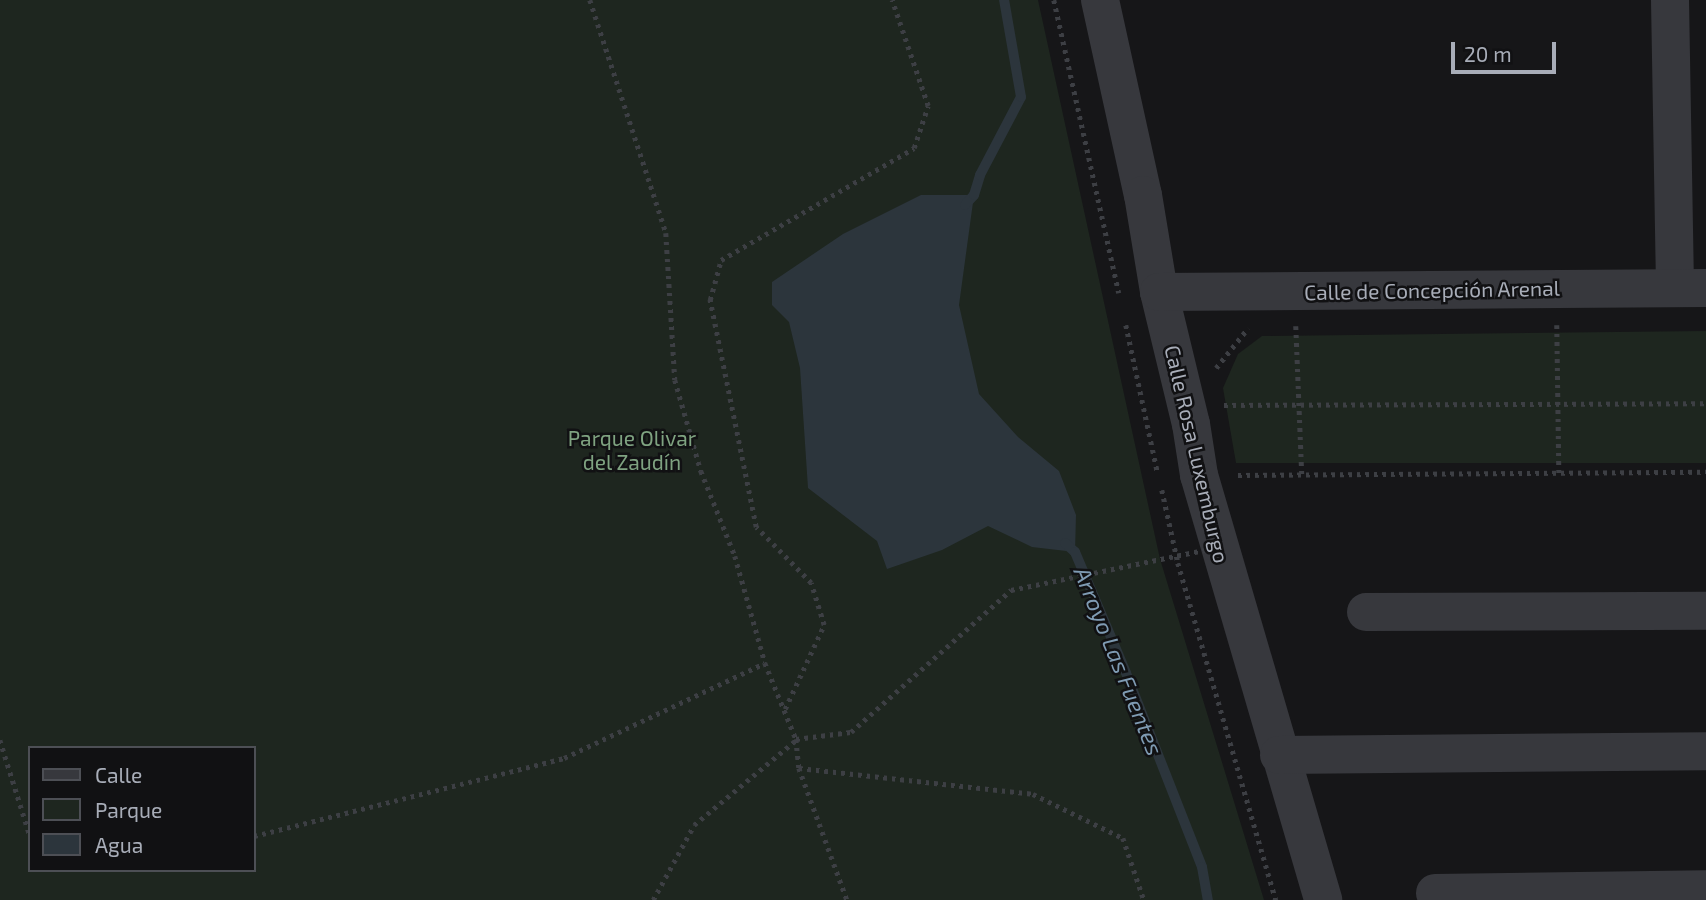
<!DOCTYPE html>
<html>
<head>
<meta charset="utf-8">
<style>
  body { margin:0 }
  #map { position:relative; width:1706px; height:900px; overflow:hidden; background:#161618; font-family:"Exo 2",sans-serif }
  div>[style] { position:absolute }
  .green>* { inset:0; background:#1e261f }
  .water>* { inset:0; background:#2c353c }
  .stream>* { height:10px; margin:-5px; padding:0 5px; transform-origin:5px; border-radius:5px; background:#2c353c }
  .path>* { height:4.5px; margin-top:-2.25px; transform-origin:0; background:repeating-linear-gradient(90deg,#3d3f44 0 3.5px,transparent 0 8.5px) }
  .minor>* { height:38px; margin:-19px; padding:0 19px; transform-origin:19px; border-radius:19px; background:#37383d }
  .path-bridge>* { height:4.5px; margin-top:-2.25px; transform-origin:0; background:repeating-linear-gradient(90deg,#3d3f44 0 3.5px,transparent 0 8.5px) }
  span { translate:-50% -50%; white-space:nowrap; text-align:center; line-height:1.15; -webkit-text-stroke:5px #111113; paint-order:stroke }
  .street-label { font-size:21px; color:#a8adb8 }
  .park-label { font-size:21px; color:#7fa381 }
  .water-label { font-size:23px; color:#7f9bb3; font-style:italic }
  .legend { position:absolute; left:28px; top:746px; width:228px; height:126px; box-sizing:border-box; background:#111113; border:2px solid #4d4f55; margin:0; padding:9px 12px; list-style:none; font-size:21px; color:#a8adb8 }
  .legend li { display:flex; align-items:center; gap:14px; height:35px }
  .legend b { width:35px; border:2px solid #4d4f55 }
  .scale { position:absolute; left:1451px; top:42px; width:105px; height:32px; box-sizing:border-box; border:4px solid #a8adb8; border-top:0; padding-left:9px; font-size:21px; line-height:24px; white-space:nowrap; color:#a8adb8; -webkit-text-stroke:5px #111113; paint-order:stroke }
</style>
</head>
<body>
<div id="map">
  <div class="green">
    <div style="clip-path:polygon(evenodd,0 0,1038px 0,1160px 559px,1264px 900px,0 900px,0 0,30px 748px,254px 748px,254px 870px,30px 870px,30px 748px)"></div>
    <div style="clip-path:polygon(1706px 331px,1706px 463px,1236px 463px,1223px 388px,1238px 354px,1262px 336px)"></div>
  </div>
  <div class="water">
    <div style="clip-path:polygon(921px 195px,974px 195px,959px 305px,979px 394px,1018px 437px,1059px 471px,1076px 515px,1075px 552px,1032px 547px,988px 526px,942px 550px,887px 569px,877px 541px,808px 488px,800px 368px,789px 322px,772px 305px,772px 282px,843px 234px)"></div>
  </div>
  <div class="stream">
    <div style="left:965px;top:205px;width:13px;rotate:-48deg"></div>
    <div style="left:974px;top:195px;width:21px;rotate:-73deg"></div>
    <div style="left:980px;top:175px;width:88px;rotate:-62.3deg"></div>
    <div style="left:1021px;top:97px;width:98px;rotate:-99.9deg"></div>
    <div style="left:1065px;top:543px;width:13px;rotate:42deg"></div>
    <div style="left:1075px;top:552px;width:131px;rotate:67.1deg"></div>
    <div style="left:1126px;top:673px;width:208px;rotate:68.6deg"></div>
    <div style="left:1202px;top:867px;width:34px;rotate:80deg"></div>
  </div>
  <div class="path">
    <div style="left:590px;top:0;width:245px;rotate:71.9deg"></div>
    <div style="left:666px;top:233px;width:147px;rotate:86.5deg"></div>
    <div style="left:675px;top:380px;width:95px;rotate:74.1deg"></div>
    <div style="left:701px;top:471px;width:92px;rotate:68.2deg"></div>
    <div style="left:735px;top:556px;width:111px;rotate:74.3deg"></div>
    <div style="left:765px;top:663px;width:82px;rotate:67.8deg"></div>
    <div style="left:796px;top:739px;width:29px;rotate:84deg"></div>
    <div style="left:799px;top:768px;width:140px;rotate:70deg"></div>
    <div style="left:1054px;top:0;width:300px;rotate:77.5deg"></div>
    <div style="left:1126px;top:325px;width:152px;rotate:77.9deg"></div>
    <div style="left:1557px;top:325px;width:148px;rotate:89.2deg"></div>
    <div style="left:1296px;top:326px;width:148px;rotate:87.7deg"></div>
    <div style="left:1216px;top:368px;width:51px;rotate:-51.3deg"></div>
    <div style="left:1224px;top:405px;width:482px;rotate:-0.2deg"></div>
    <div style="left:1238px;top:475px;width:468px;rotate:-0.4deg"></div>
    <div style="left:1162px;top:490px;width:75px;rotate:77.6deg"></div>
    <div style="left:1178px;top:563px;width:351px;rotate:73.8deg"></div>
    <div style="left:785px;top:709px;width:93px;rotate:-65.1deg"></div>
    <div style="left:824px;top:625px;width:44px;rotate:-107.2deg"></div>
    <div style="left:811px;top:583px;width:78px;rotate:-134.5deg"></div>
    <div style="left:756px;top:527px;width:232px;rotate:-101.5deg"></div>
    <div style="left:710px;top:300px;width:41px;rotate:-74.6deg"></div>
    <div style="left:721px;top:260px;width:223px;rotate:-30.1deg"></div>
    <div style="left:914px;top:148px;width:44px;rotate:-71.6deg"></div>
    <div style="left:928px;top:106px;width:112px;rotate:-108.8deg"></div>
    <div style="left:0;top:740px;width:101px;rotate:72.6deg"></div>
    <div style="left:799px;top:768px;width:235px;rotate:6.3deg"></div>
    <div style="left:1033px;top:794px;width:100px;rotate:26.1deg"></div>
    <div style="left:1123px;top:838px;width:65px;rotate:71.3deg"></div>
    <div style="left:254px;top:836px;width:320px;rotate:-14.1deg"></div>
    <div style="left:564px;top:758px;width:222px;rotate:-25.3deg"></div>
    <div style="left:653px;top:900px;width:85px;rotate:-61.3deg"></div>
    <div style="left:694px;top:825px;width:133px;rotate:-39.8deg"></div>
  </div>
  <div class="minor">
    <div style="left:1100px;top:0;width:200px;rotate:77.6deg"></div>
    <div style="left:1143px;top:195px;width:98px;rotate:80.6deg"></div>
    <div style="left:1159px;top:292px;width:136px;rotate:76.4deg"></div>
    <div style="left:1191px;top:424px;width:52px;rotate:81.1deg"></div>
    <div style="left:1199px;top:475px;width:443px;rotate:73.7deg"></div>
    <div style="left:1670px;top:0;width:288px;rotate:89deg"></div>
    <div style="left:1159px;top:292px;width:547px;rotate:-0.42deg"></div>
    <div style="left:1366px;top:612px;width:340px;rotate:-0.2deg"></div>
    <div style="left:1279px;top:755px;width:427px;rotate:-0.5deg"></div>
    <div style="left:1435px;top:893px;width:271px;rotate:-0.8deg"></div>
  </div>
  <div class="path-bridge">
    <div style="left:796px;top:739px;width:55px;rotate:-7.3deg"></div>
    <div style="left:851px;top:732px;width:214px;rotate:-41.6deg"></div>
    <div style="left:1011px;top:590px;width:211px;rotate:-11.7deg"></div>
  </div>
  <div class="street-label">
    <span style="left:1432px;top:290px;rotate:-1deg">Calle de Concepción Arenal</span>
    <span style="left:1197px;top:454px;rotate:77deg">Calle Rosa Luxemburgo</span>
  </div>
  <div class="park-label">
    <span style="left:632px;top:450px">Parque Olivar<br>del Zaudín</span>
  </div>
  <div class="water-label">
    <span style="left:1119px;top:661px;rotate:68deg">Arroyo Las Fuentes</span>
  </div>
  <ul class="legend">
  <li><b style="height:9px;background:#37383d"></b>Calle</li>
  <li><b style="height:19px;background:#1e261f"></b>Parque</li>
  <li><b style="height:19px;background:#2c353c"></b>Agua</li>
  </ul>
  <div class="scale">20 m</div>
</div>
</body>
</html>
